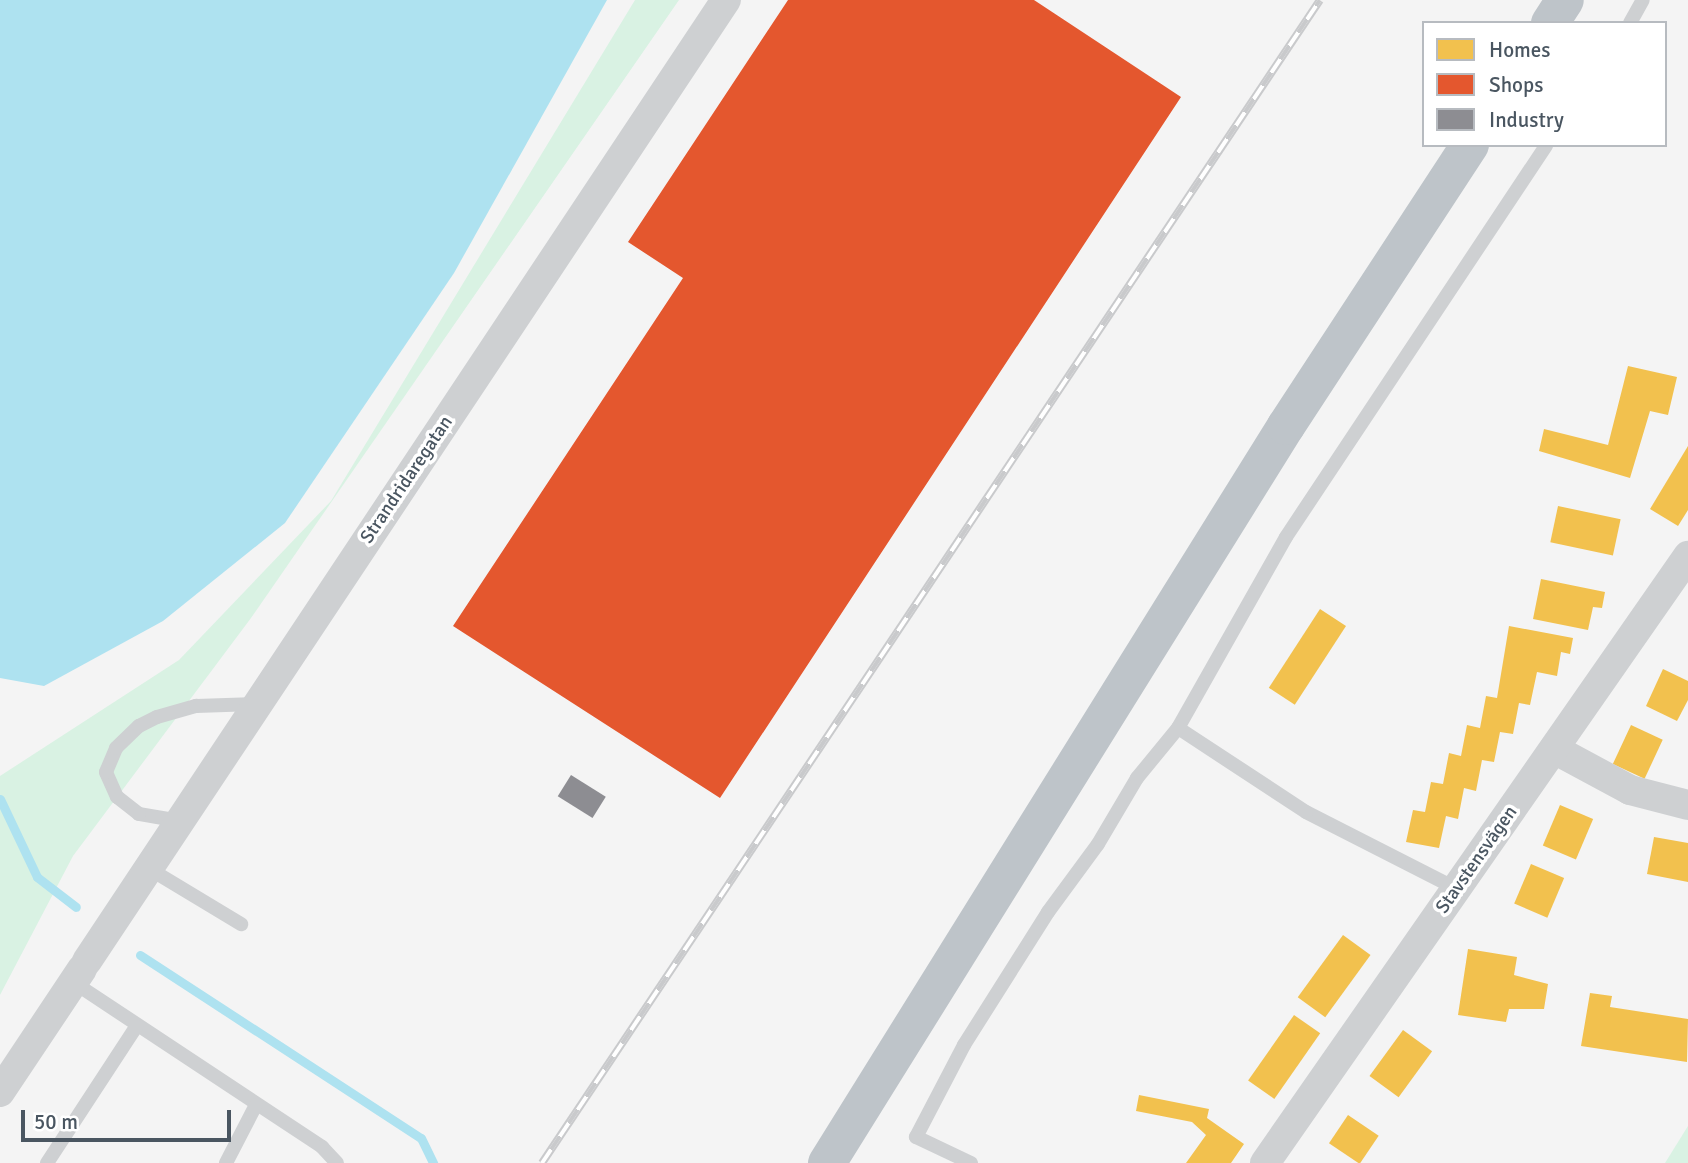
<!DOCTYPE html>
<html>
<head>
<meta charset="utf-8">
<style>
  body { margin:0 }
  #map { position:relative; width:1688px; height:1163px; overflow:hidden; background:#f4f4f4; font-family:Signika,sans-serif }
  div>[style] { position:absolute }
  .green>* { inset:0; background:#d9f2e3 }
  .water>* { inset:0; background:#aee2f0 }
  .homes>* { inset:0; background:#f2c14e; transform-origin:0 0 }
  .shops>* { inset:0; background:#e4572e }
  .industry>* { inset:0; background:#8d8d92; transform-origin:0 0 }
  .stream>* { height:9px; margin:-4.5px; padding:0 4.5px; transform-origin:4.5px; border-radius:4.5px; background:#aee2f0 }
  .lane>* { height:14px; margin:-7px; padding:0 7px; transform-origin:7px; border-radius:7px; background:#ced0d2 }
  .street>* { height:30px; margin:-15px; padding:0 15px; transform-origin:15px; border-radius:15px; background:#ced0d2 }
  .highway>* { height:38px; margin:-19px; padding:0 19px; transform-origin:19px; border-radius:19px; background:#bec4c9 }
  .rail>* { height:8px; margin-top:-4px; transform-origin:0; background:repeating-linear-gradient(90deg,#fff 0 16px,#c9cacc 0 32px); box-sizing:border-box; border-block:2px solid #c9cacc }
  span { translate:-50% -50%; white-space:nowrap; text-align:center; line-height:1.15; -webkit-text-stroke:7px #fff; paint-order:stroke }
  .street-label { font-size:19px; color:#4a5661 }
  .legend { position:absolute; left:1422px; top:21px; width:245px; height:126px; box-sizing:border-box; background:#fff; border:2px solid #b7bbc0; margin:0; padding:9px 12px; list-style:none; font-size:21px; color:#4a5661 }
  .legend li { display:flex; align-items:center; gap:14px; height:35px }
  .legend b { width:35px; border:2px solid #b7bbc0 }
  .scale { position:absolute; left:21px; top:1110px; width:210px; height:32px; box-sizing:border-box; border:4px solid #4a5661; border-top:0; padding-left:9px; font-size:21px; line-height:24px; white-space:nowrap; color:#4a5661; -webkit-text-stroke:5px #fff; paint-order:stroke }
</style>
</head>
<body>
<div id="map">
  <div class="green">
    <div style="clip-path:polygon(635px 0,679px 0,251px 618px,73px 856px,0 995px,0 776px,179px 660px,331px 501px)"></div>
    <div style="clip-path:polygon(1688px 1126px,1688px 1163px,1665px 1163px)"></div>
  </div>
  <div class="water">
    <div style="clip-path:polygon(0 0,607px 0,454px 273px,285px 523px,163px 621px,44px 686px,0 678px)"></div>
  </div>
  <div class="homes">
    <div style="clip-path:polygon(1628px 366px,1677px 377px,1668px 415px,1650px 411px,1630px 478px,1539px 451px,1544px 429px,1608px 445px)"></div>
    <div style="clip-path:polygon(1688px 446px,1688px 510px,1678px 526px,1650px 509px)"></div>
    <div style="left:1558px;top:506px;width:64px;height:37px;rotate:12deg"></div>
    <div style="clip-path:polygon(1541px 579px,1605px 592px,1602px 608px,1593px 607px,1588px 630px,1533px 619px)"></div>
    <div style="left:1320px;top:609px;width:31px;height:94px;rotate:33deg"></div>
    <div style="clip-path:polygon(1509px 626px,1573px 638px,1570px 654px,1561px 652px,1557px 676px,1537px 672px,1530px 705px,1519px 703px,1513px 734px,1500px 732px,1494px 762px,1482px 760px,1476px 791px,1464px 788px,1458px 819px,1446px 816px,1439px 848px,1406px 842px,1413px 810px,1425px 812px,1431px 782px,1443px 784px,1449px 753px,1461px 756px,1467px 725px,1480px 728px,1486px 696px,1497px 698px)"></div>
    <div style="clip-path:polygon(1663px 669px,1688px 681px,1688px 700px,1677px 721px,1646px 706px)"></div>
    <div style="left:1631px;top:725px;width:35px;height:43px;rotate:25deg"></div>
    <div style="left:1560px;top:805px;width:36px;height:44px;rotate:23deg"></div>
    <div style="clip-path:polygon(1654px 837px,1688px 843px,1688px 882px,1647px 874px)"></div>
    <div style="left:1531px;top:864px;width:36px;height:43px;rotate:23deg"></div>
    <div style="left:1343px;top:935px;width:34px;height:77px;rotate:36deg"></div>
    <div style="clip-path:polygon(1468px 949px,1517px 957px,1514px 975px,1548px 984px,1544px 1009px,1509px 1009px,1506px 1022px,1458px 1015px)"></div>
    <div style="clip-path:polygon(1590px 993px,1612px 996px,1610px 1007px,1688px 1019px,1687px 1062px,1581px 1046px)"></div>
    <div style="left:1294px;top:1015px;width:32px;height:80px;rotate:35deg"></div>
    <div style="left:1403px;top:1030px;width:36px;height:57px;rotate:36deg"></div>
    <div style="clip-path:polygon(1139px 1095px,1209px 1109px,1207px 1118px,1244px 1144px,1231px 1163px,1186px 1163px,1206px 1135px,1192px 1122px,1136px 1111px)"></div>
    <div style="left:1348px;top:1115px;width:37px;height:34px;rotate:34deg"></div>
  </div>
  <div class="shops">
    <div style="clip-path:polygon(788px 0,1034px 0,1181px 97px,720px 798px,453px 626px,683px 278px,628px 242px)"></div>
  </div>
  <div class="industry">
    <div style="left:571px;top:775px;width:41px;height:25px;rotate:32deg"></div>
  </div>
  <div class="stream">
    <div style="left:0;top:799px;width:86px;rotate:64.6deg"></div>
    <div style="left:37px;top:877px;width:49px;rotate:37.6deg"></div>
    <div style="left:140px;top:955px;width:335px;rotate:33.1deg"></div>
    <div style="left:421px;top:1138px;width:28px;rotate:64deg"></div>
  </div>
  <div class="lane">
    <div style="left:1630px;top:23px;width:26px;rotate:-61deg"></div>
    <div style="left:180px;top:821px;width:42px;rotate:-170.3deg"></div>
    <div style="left:139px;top:814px;width:28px;rotate:-142deg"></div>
    <div style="left:117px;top:797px;width:27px;rotate:-114deg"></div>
    <div style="left:106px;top:772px;width:26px;rotate:-67deg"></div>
    <div style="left:116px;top:748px;width:32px;rotate:-44deg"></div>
    <div style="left:139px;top:726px;width:20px;rotate:-27deg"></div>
    <div style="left:157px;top:717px;width:41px;rotate:-15.8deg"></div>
    <div style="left:196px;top:706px;width:61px;rotate:-1.9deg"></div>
    <div style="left:148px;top:868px;width:109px;rotate:31.1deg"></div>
    <div style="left:1457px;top:889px;width:169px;rotate:-153deg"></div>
    <div style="left:1306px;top:812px;width:153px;rotate:-146.7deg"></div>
    <div style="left:1178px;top:728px;width:219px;rotate:-60.5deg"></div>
    <div style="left:1286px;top:537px;width:470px;rotate:-56.4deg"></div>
    <div style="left:73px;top:982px;width:299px;rotate:33.5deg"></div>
    <div style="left:322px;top:1147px;width:22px;rotate:47deg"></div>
    <div style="left:47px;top:1163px;width:163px;rotate:-56.8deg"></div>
    <div style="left:226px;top:1163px;width:65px;rotate:-62.7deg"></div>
    <div style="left:971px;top:1163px;width:61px;rotate:-154.7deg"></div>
    <div style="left:916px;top:1137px;width:104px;rotate:-62.4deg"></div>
    <div style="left:964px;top:1045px;width:157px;rotate:-57.7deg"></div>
    <div style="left:1048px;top:912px;width:84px;rotate:-53.7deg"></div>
    <div style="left:1098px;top:844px;width:77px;rotate:-59.4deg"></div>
    <div style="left:1137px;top:778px;width:65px;rotate:-50.6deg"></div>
  </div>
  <div class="street">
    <div style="left:1554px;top:749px;width:86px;rotate:28.3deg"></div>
    <div style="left:1630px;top:790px;width:60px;rotate:14.5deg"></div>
    <div style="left:87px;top:961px;width:1154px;rotate:-56.38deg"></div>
    <div style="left:0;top:1092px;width:148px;rotate:-56.3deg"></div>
    <div style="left:1265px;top:1163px;width:740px;rotate:-55.13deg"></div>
  </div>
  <div class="highway">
    <div style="left:1550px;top:23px;width:27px;rotate:-57deg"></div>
    <div style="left:827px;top:1163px;width:868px;rotate:-58.09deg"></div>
    <div style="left:1286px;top:426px;width:336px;rotate:-56.8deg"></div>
  </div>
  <div class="rail">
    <div style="left:542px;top:1163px;width:1399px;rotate:-56.22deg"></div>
  </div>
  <div class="street-label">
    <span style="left:407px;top:480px;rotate:-56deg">Strandridaregatan</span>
    <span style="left:1477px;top:860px;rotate:-55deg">Stavstensvägen</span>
  </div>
  <ul class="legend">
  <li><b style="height:19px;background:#f2c14e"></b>Homes</li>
  <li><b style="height:19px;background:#e4572e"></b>Shops</li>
  <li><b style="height:19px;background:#8d8d92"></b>Industry</li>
  </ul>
  <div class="scale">50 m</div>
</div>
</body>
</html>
